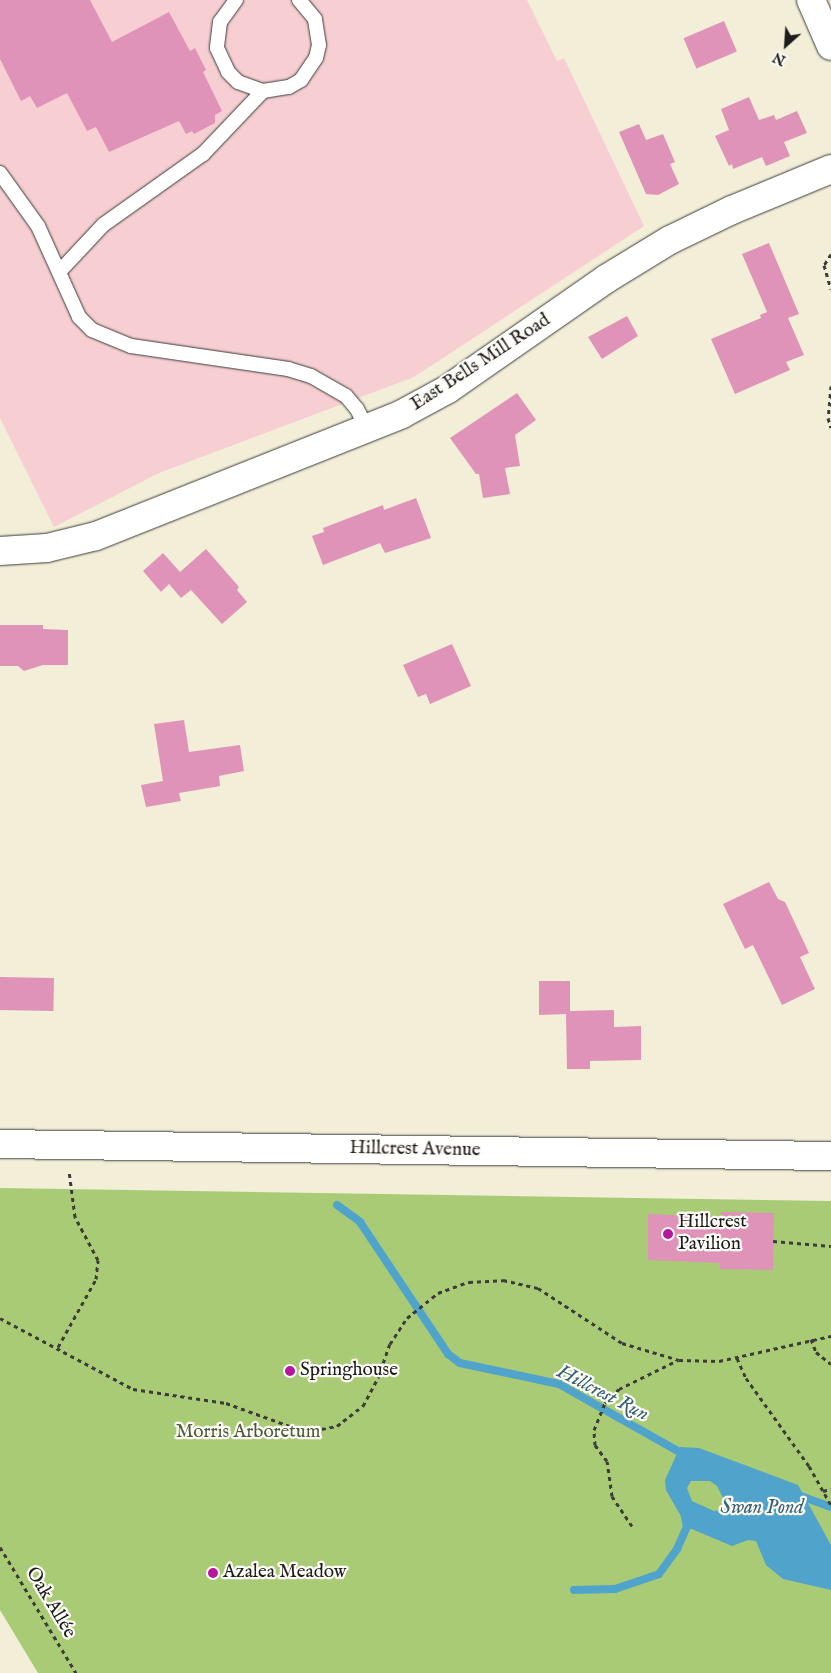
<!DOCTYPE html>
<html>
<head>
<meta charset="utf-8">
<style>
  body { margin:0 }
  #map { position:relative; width:831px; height:1673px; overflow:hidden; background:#f2eed8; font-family:"IM FELL English",serif }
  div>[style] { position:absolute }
  .built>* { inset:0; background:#f7cfd2 }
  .green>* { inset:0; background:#a9cb75 }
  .water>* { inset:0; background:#50a4cc }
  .stream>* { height:8px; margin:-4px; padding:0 4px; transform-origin:4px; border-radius:4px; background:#50a4cc }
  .building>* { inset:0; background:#e093b8; transform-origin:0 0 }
  .path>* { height:3px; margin-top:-1.5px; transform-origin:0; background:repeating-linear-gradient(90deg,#3c3c38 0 4px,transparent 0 8px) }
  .roads { filter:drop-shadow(0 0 1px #3c3c38) drop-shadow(0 0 1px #3c3c38) }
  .service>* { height:14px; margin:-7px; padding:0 7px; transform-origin:7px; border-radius:7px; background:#fff }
  .minor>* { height:28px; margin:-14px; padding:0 14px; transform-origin:14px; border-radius:14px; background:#fff }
  .dots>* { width:14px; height:14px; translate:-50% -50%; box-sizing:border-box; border:2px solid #fdfcf7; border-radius:50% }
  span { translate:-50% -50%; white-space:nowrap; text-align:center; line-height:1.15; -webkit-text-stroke:4.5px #fdfcf7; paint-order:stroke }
  .street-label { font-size:19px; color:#1c1c1c }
  .poi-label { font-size:19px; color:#1c1c1c }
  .left { translate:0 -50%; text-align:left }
  .park-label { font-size:19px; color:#4d593b }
  .water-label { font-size:20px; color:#366074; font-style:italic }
  .north { position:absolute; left:761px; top:20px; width:50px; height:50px; -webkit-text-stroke:4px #fdfcf7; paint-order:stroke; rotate:206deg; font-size:14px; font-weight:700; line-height:20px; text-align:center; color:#1c1c1c }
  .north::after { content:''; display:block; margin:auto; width:18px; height:22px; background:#1c1c1c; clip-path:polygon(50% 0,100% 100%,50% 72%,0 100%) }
</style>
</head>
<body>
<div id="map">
  <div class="built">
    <div style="clip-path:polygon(0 0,527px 0,557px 61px,564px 58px,644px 226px,414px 377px,159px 473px,54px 527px,0 418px)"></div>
  </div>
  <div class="green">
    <div style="clip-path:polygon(0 1188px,831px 1201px,831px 1673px,38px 1673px,0 1610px)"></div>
  </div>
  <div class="water">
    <div style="clip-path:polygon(evenodd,680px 1447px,699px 1448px,798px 1485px,831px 1545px,831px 1590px,783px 1579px,766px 1565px,756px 1541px,748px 1540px,732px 1546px,687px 1527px,666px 1490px,665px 1480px,680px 1447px,691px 1481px,710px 1481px,717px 1486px,726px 1504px,721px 1510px,714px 1511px,692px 1501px,687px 1488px,691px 1481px)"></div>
  </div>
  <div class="stream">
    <div style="left:337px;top:1205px;width:29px;rotate:36deg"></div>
    <div style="left:360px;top:1222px;width:159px;rotate:56.3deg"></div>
    <div style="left:448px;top:1354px;width:15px;rotate:37deg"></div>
    <div style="left:460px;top:1363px;width:101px;rotate:12deg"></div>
    <div style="left:559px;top:1384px;width:147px;rotate:29.4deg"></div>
    <div style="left:795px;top:1494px;width:38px;rotate:20deg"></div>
    <div style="left:574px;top:1590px;width:41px;rotate:-1.4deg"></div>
    <div style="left:615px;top:1589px;width:46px;rotate:-18.8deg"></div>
    <div style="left:659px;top:1574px;width:31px;rotate:-54deg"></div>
    <div style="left:677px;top:1549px;width:24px;rotate:-66deg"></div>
    <div style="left:687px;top:1527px;width:10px;rotate:-101deg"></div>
  </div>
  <div class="building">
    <div style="clip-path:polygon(0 0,90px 0,112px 42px,169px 12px,190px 51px,195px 48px,206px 70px,203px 72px,222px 111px,215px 115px,215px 123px,194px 134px,192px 131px,186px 134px,179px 121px,109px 152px,96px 127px,87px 131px,67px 93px,37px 108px,30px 96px,21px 101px,0 59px)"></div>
    <div style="left:724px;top:21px;width:33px;height:44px;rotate:67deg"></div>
    <div style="clip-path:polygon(749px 97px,759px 120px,774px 115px,776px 120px,797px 111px,807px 133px,784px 142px,790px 156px,766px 166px,762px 157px,733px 169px,732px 164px,729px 166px,715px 136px,729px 130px,721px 109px)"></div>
    <div style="clip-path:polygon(639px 124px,646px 140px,663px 134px,675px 162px,670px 164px,679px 184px,658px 195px,646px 194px,619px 132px)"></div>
    <div style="clip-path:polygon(769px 243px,799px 314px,788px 318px,804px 355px,786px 362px,790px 370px,735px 394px,711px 339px,761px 318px,760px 315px,767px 312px,742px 254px)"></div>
    <div style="clip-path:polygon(627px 316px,638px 336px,602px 359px,588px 337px)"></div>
    <div style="clip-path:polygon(517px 393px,536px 420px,515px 435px,520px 466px,505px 468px,510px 494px,483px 498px,479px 474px,476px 474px,450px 438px)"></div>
    <div style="clip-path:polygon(416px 498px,431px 538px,385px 553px,380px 543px,323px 565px,312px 536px,324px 532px,323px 528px,383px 505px,384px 510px)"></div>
    <div style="clip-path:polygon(206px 549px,239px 587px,237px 590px,247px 602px,222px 624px,191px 590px,181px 598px,169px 584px,161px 592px,143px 571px,163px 553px,180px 572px)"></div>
    <div style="clip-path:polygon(0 625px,43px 625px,43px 629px,68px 630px,68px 665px,43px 665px,24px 671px,18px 666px,0 666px)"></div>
    <div style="clip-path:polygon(452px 644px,471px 686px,430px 704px,426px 694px,418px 697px,403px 665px)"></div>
    <div style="clip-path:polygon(184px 720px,189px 752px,240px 745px,244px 771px,219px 776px,220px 786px,179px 793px,181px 801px,146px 807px,141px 785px,163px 781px,154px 724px)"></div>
    <div style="clip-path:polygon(769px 882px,778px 899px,785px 902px,809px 953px,800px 957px,815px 989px,782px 1005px,753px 945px,745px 949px,723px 904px)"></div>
    <div style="left:0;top:977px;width:54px;height:33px;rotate:1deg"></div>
    <div style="clip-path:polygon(539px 981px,570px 981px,570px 1011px,614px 1010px,614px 1027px,641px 1026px,641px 1060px,590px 1061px,590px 1069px,567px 1069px,566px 1014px,539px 1015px)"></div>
    <div style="clip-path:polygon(721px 1212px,774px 1213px,773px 1270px,720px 1269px,720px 1263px,648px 1260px,648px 1214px,721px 1217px)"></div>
  </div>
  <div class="path">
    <div style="left:831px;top:254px;width:13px;rotate:122deg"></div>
    <div style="left:824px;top:265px;width:25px;rotate:74deg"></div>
    <div style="left:831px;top:386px;width:32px;rotate:95deg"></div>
    <div style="left:828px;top:418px;width:10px;rotate:73deg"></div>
    <div style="left:773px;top:1241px;width:58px;rotate:4.9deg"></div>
    <div style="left:0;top:1318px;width:151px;rotate:28.1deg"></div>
    <div style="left:133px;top:1389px;width:94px;rotate:8.6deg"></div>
    <div style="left:226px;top:1403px;width:85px;rotate:19.9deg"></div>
    <div style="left:306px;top:1432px;width:32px;rotate:-11deg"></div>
    <div style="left:337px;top:1426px;width:33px;rotate:-38deg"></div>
    <div style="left:363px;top:1406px;width:32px;rotate:-62deg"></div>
    <div style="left:378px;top:1378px;width:36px;rotate:-71deg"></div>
    <div style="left:390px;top:1344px;width:31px;rotate:-57deg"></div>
    <div style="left:407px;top:1318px;width:40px;rotate:-39deg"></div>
    <div style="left:438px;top:1293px;width:33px;rotate:-20deg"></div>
    <div style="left:469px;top:1282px;width:34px;rotate:-3deg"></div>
    <div style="left:503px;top:1280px;width:36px;rotate:13deg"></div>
    <div style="left:538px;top:1288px;width:100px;rotate:33.2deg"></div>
    <div style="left:622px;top:1343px;width:59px;rotate:16.6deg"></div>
    <div style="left:679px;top:1360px;width:40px;rotate:1.4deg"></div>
    <div style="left:719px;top:1361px;width:115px;rotate:-12.6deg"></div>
    <div style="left:811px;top:1339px;width:14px;rotate:69deg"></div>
    <div style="left:816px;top:1352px;width:19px;rotate:39deg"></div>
    <div style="left:58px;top:1347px;width:78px;rotate:-60.8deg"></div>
    <div style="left:96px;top:1279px;width:19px;rotate:-84deg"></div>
    <div style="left:98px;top:1260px;width:49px;rotate:-118.1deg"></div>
    <div style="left:75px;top:1217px;width:46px;rotate:-97.4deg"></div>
    <div style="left:737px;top:1358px;width:22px;rotate:66deg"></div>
    <div style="left:746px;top:1378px;width:108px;rotate:54.4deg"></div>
    <div style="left:809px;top:1466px;width:45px;rotate:60.6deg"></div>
    <div style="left:823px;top:1491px;width:8px;rotate:-14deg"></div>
    <div style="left:632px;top:1526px;width:36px;rotate:-124deg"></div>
    <div style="left:612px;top:1496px;width:35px;rotate:-98deg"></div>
    <div style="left:607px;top:1461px;width:20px;rotate:-127deg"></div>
    <div style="left:595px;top:1445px;width:15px;rotate:-94deg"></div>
    <div style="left:594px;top:1430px;width:29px;rotate:-68deg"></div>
    <div style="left:605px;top:1403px;width:20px;rotate:-45deg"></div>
    <div style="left:619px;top:1389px;width:66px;rotate:-26.2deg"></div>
    <div style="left:0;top:1547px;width:147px;rotate:58.9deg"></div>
  </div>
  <div class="roads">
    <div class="service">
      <div style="left:236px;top:0;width:27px;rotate:126deg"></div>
      <div style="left:220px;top:22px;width:26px;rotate:97deg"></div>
      <div style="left:217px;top:48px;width:26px;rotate:65deg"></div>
      <div style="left:228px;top:72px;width:14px;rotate:45deg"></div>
      <div style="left:238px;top:82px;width:27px;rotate:20deg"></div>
      <div style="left:263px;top:91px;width:26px;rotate:-9deg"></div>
      <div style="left:289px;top:87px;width:14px;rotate:-30deg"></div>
      <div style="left:301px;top:80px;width:27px;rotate:-56deg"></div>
      <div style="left:316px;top:58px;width:13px;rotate:-77deg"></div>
      <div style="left:319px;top:45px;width:26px;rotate:-99deg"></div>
      <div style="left:315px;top:19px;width:25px;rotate:-130deg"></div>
      <div style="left:0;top:173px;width:65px;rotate:54.4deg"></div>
      <div style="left:38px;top:226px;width:100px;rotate:65.7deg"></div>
      <div style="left:79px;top:317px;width:18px;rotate:45deg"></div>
      <div style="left:92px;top:330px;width:42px;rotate:22.3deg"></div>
      <div style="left:131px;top:346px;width:159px;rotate:8.3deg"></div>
      <div style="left:288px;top:369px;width:24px;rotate:17deg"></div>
      <div style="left:311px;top:376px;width:40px;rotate:29.7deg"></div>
      <div style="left:346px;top:396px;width:17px;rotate:50deg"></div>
      <div style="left:357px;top:409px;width:22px;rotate:63deg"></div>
      <div style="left:60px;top:271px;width:63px;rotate:-46.9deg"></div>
      <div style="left:103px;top:225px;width:123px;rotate:-35.4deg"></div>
      <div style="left:203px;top:154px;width:87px;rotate:-46.4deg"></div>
    </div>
    <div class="minor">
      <div style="left:811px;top:0;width:50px;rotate:66.5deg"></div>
      <div style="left:0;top:551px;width:47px;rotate:-3.7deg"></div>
      <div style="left:47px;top:548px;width:50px;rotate:-13.8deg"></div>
      <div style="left:96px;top:536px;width:329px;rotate:-21.7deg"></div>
      <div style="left:402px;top:414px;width:52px;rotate:-28.5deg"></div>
      <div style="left:448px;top:389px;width:193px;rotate:-34.8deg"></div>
      <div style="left:606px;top:279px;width:75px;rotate:-31.4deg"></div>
      <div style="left:670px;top:240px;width:69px;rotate:-25.8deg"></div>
      <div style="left:732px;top:210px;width:107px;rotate:-22.5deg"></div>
      <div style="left:0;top:1144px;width:831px;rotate:0.83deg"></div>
    </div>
  </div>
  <div class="dots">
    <div style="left:668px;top:1234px;background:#b5179e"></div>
    <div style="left:290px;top:1371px;background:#b5179e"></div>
    <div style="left:213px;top:1573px;background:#b5179e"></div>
  </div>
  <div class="street-label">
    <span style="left:481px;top:363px;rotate:-33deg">East Bells Mill Road</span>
    <span style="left:415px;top:1150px;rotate:1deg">Hillcrest Avenue</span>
    <span style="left:50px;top:1603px;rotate:59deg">Oak Allée</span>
  </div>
  <div class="poi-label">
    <span class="left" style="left:678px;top:1234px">Hillcrest<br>Pavilion</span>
    <span class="left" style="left:300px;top:1371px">Springhouse</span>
    <span class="left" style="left:223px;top:1573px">Azalea Meadow</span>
  </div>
  <div class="park-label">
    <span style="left:248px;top:1433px">Morris Arboretum</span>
  </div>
  <div class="water-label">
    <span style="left:603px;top:1393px;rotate:27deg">Hillcrest Run</span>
    <span style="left:762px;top:1507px">Swan Pond</span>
  </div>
  <div class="north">N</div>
</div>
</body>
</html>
